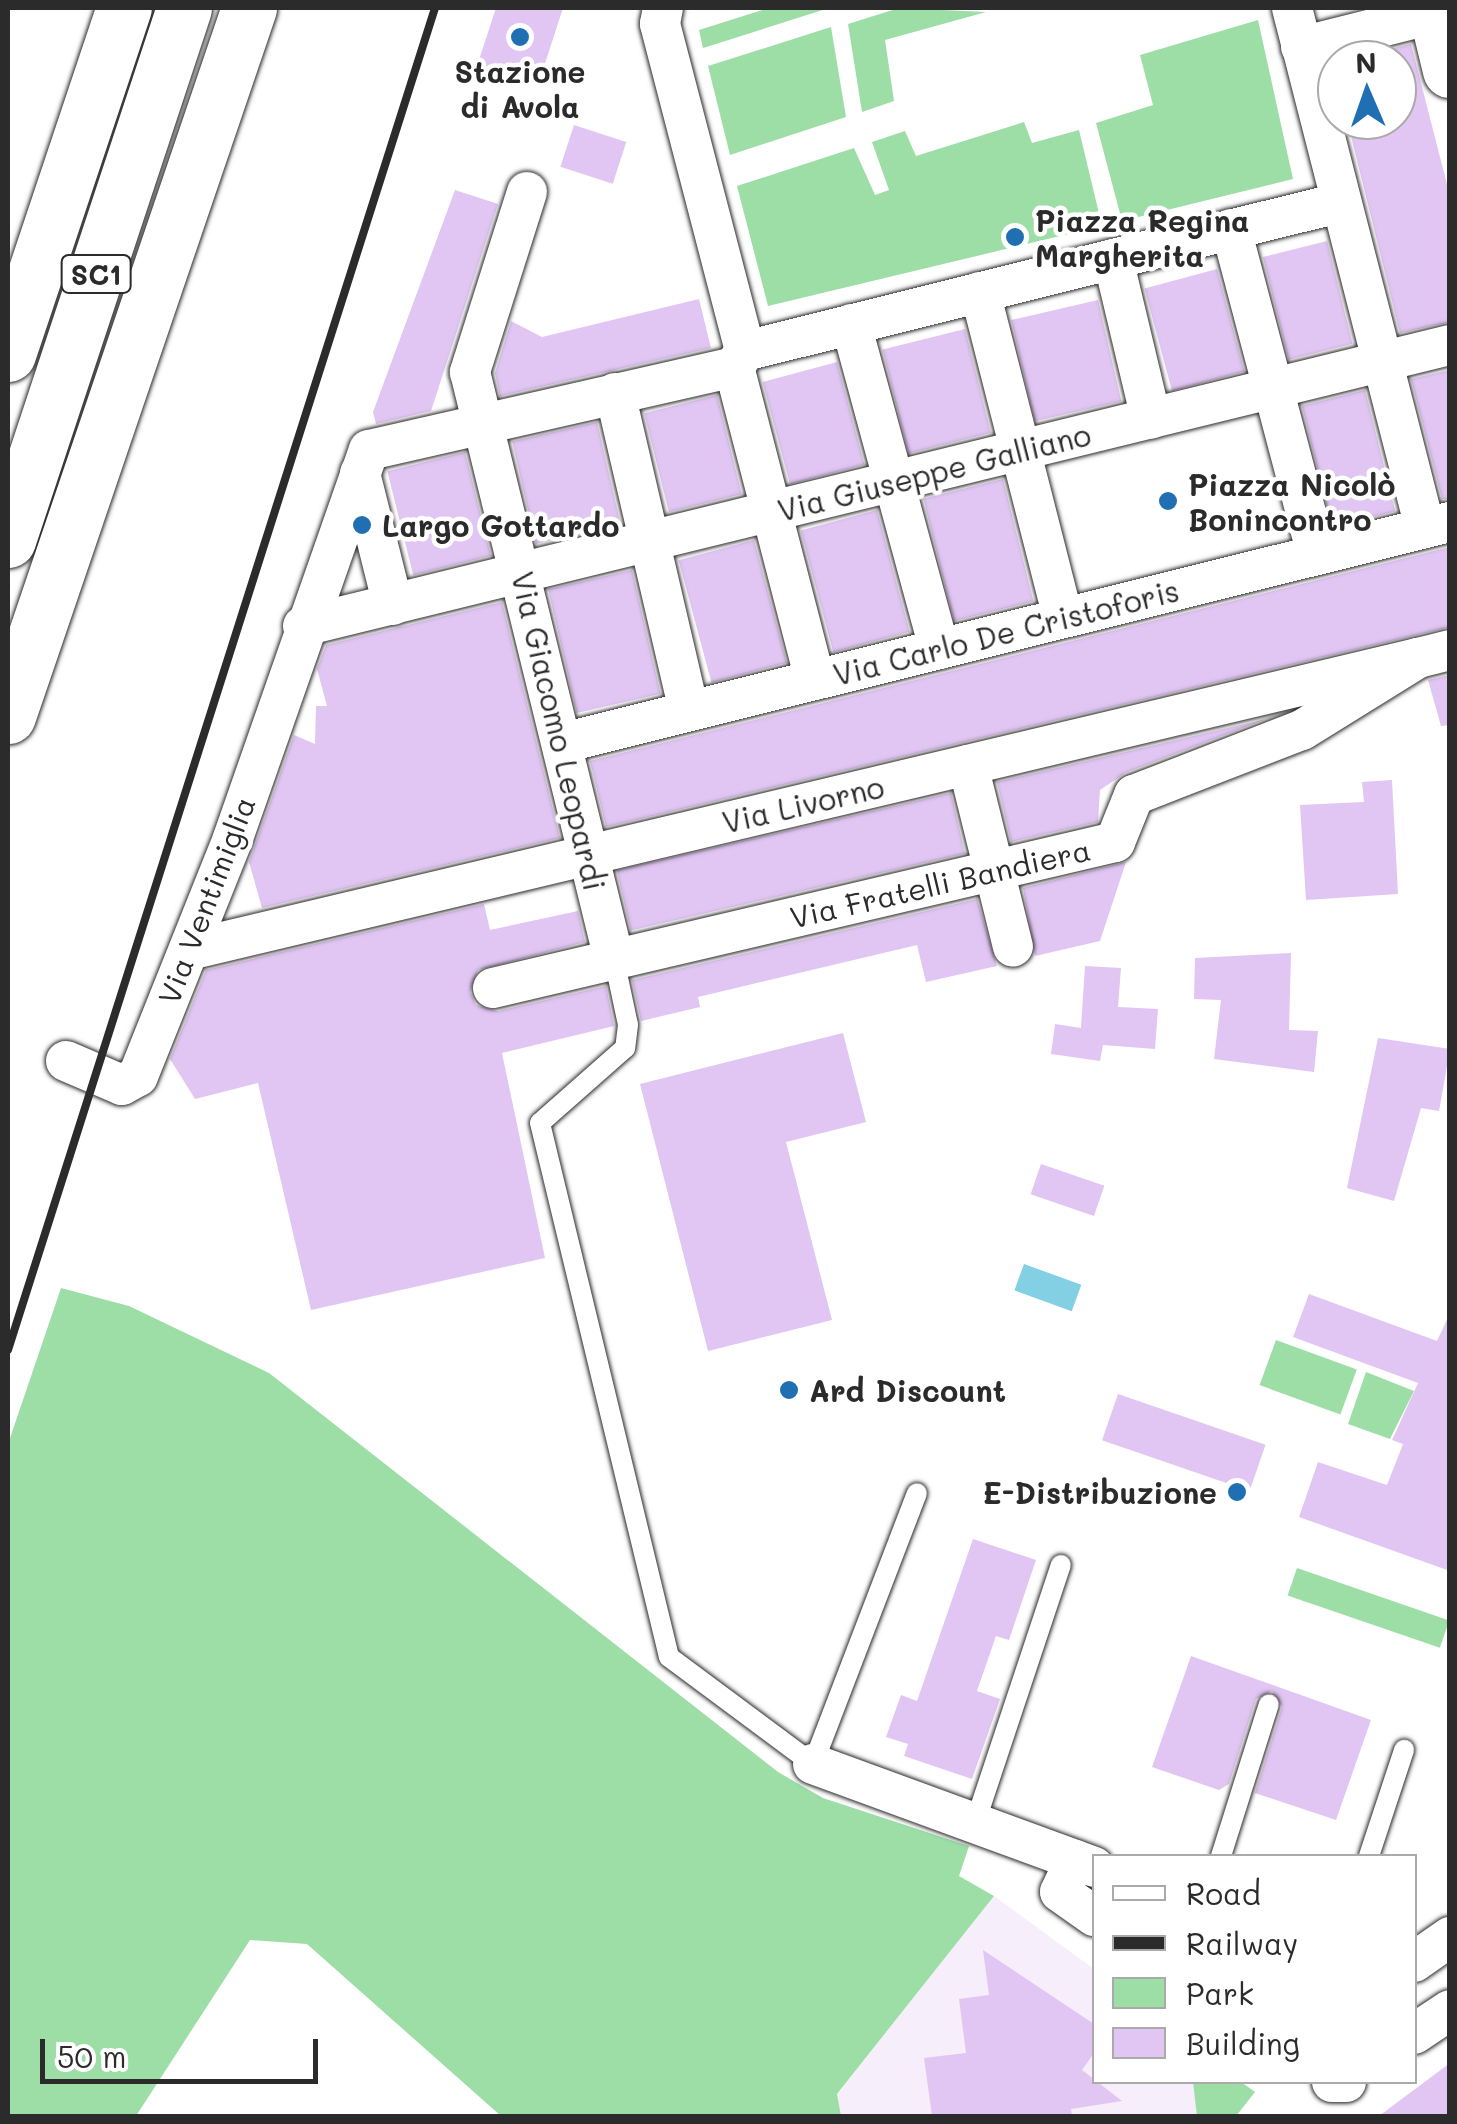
<!DOCTYPE html>
<html>
<head>
<meta charset="utf-8">
<style>
  body { margin:0 }
  #map { position:relative; width:1457px; height:2124px; overflow:hidden; background:#fff; font-family:Mali,sans-serif }
  div>[style] { position:absolute }
  .built>* { inset:0; background:#f6eefb }
  .green>* { inset:0; background:#9ddda6; transform-origin:0 0 }
  .water>* { inset:0; background:#83cfe3; transform-origin:0 0 }
  .building>* { inset:0; background:#e1c5f3; transform-origin:0 0 }
  .roads { filter:drop-shadow(0 0 2px #2b2b2b) drop-shadow(0 0 2px #2b2b2b) }
  .lane>* { height:20px; margin:-10px; padding:0 10px; transform-origin:10px; border-radius:10px; background:#fff }
  .street>* { height:40px; margin:-20px; padding:0 20px; transform-origin:20px; border-radius:20px; background:#fff }
  .secondary>* { height:55px; margin:-27.5px; padding:0 27.5px; transform-origin:27.5px; border-radius:27.5px; background:#fff }
  .primary>* { height:55px; margin:-27.5px; padding:0 27.5px; transform-origin:27.5px; border-radius:27.5px; background:#fff }
  .rail>* { height:8px; margin:-4px; padding:0 4px; transform-origin:4px; border-radius:4px; background:#2b2b2b }
  .dots>* { width:28px; height:28px; translate:-50% -50%; box-sizing:border-box; border:5px solid #fff; border-radius:50% }
  span { translate:-50% -50%; white-space:nowrap; text-align:center; line-height:1.15; -webkit-text-stroke:9px #fff; paint-order:stroke }
  .shield-label span { padding:2px 8px; background:#fff; border:2px solid; border-radius:8px; -webkit-text-stroke-width:0 }
  .shield-label { font-size:28px; color:#2b2b2b; font-weight:700 }
  .poi-label { font-size:30px; color:#2b2b2b; font-weight:700 }
  .left { translate:0 -50%; text-align:left }
  .right { translate:-100% -50%; text-align:right }
  .street-label { font-size:30px; color:#2b2b2b }
  .frame { position:absolute; inset:0; border:10px solid #2b2b2b; pointer-events:none }
  .legend { position:absolute; left:1092px; top:1854px; width:325px; height:230px; box-sizing:border-box; background:#fff; border:2px solid #aaa; margin:0; padding:12px 18px; list-style:none; font-size:30px; color:#2b2b2b }
  .legend li { display:flex; align-items:center; gap:20px; height:50px }
  .legend b { width:50px; border:2px solid #aaa }
  .north { position:absolute; left:1317px; top:40px; width:100px; height:100px; box-sizing:border-box; background:#fff; border:2px solid #aaa; border-radius:50%; rotate:358deg; font-size:28px; font-weight:700; line-height:40px; text-align:center; color:#2b2b2b }
  .north::after { content:''; display:block; margin:auto; width:35px; height:45px; background:#1f6fb2; clip-path:polygon(50% 0,100% 100%,50% 72%,0 100%) }
  .scale { position:absolute; left:40px; top:2039px; width:278px; height:45px; box-sizing:border-box; border:5px solid #2b2b2b; border-top:0; padding-left:12px; font-size:30px; line-height:35px; white-space:nowrap; color:#2b2b2b; -webkit-text-stroke:8px #fff; paint-order:stroke }
</style>
</head>
<body>
<div id="map">
  <div class="built">
    <div style="clip-path:polygon(994px 1896px,1094px 1969px,1094px 2082px,1241px 2082px,1255px 2092px,1236px 2116px,820px 2116px)"></div>
  </div>
  <div class="green">
    <div style="clip-path:polygon(769px 8px,829px 8px,703px 48px,699px 30px)"></div>
    <div style="clip-path:polygon(899px 8px,986px 12px,885px 40px,894px 101px,862px 112px,848px 24px)"></div>
    <div style="clip-path:polygon(1258px 20px,1293px 179px,1122px 221px,1096px 123px,1153px 105px,1140px 55px)"></div>
    <div style="clip-path:polygon(831px 27px,846px 117px,730px 155px,708px 66px)"></div>
    <div style="clip-path:polygon(1024px 122px,1032px 143px,1079px 130px,1102px 226px,768px 306px,737px 186px,854px 148px,875px 195px,889px 190px,872px 142px,905px 131px,916px 156px)"></div>
    <div style="clip-path:polygon(61px 1288px,129px 1306px,269px 1373px,778px 1772px,823px 1798px,969px 1846px,959px 1876px,994px 1896px,837px 2094px,841px 2116px,501px 2116px,307px 1944px,250px 1940px,136px 2116px,8px 2116px,8px 1444px)"></div>
    <div style="left:1276px;top:1340px;width:86px;height:48px;rotate:20deg"></div>
    <div style="clip-path:polygon(1366px 1372px,1414px 1391px,1390px 1439px,1348px 1424px)"></div>
    <div style="left:1297px;top:1568px;width:161px;height:29px;rotate:19deg"></div>
    <div style="clip-path:polygon(1193px 2082px,1241px 2082px,1255px 2092px,1236px 2116px,1197px 2116px)"></div>
  </div>
  <div class="water">
    <div style="left:1024px;top:1264px;width:61px;height:28px;rotate:20deg"></div>
  </div>
  <div class="building">
    <div style="clip-path:polygon(496px 8px,563px 8px,538px 85px,477px 66px)"></div>
    <div style="clip-path:polygon(1411px 44px,1450px 196px,1450px 322px,1400px 333px,1347px 120px,1397px 120px,1397px 60px,1347px 60px)"></div>
    <div style="left:574px;top:125px;width:55px;height:44px;rotate:18deg"></div>
    <div style="clip-path:polygon(455px 190px,498px 204px,431px 411px,376px 424px,373px 412px)"></div>
    <div style="left:1327px;top:241px;width:106px;height:66px;rotate:76deg"></div>
    <div style="left:1217px;top:269px;width:106px;height:75px;rotate:75deg"></div>
    <div style="clip-path:polygon(699px 299px,711px 348px,500px 396px,495px 373px,511px 321px,542px 337px)"></div>
    <div style="left:1098px;top:300px;width:104px;height:89px;rotate:77deg"></div>
    <div style="left:965px;top:329px;width:107px;height:85px;rotate:76deg"></div>
    <div style="left:837px;top:362px;width:106px;height:77px;rotate:75deg"></div>
    <div style="clip-path:polygon(1450px 370px,1450px 499px,1442px 499px,1411px 379px)"></div>
    <div style="left:1365px;top:390px;width:125px;height:65px;rotate:76deg"></div>
    <div style="left:717px;top:395px;width:102px;height:75px;rotate:76deg"></div>
    <div style="left:597px;top:422px;width:105px;height:87px;rotate:77deg"></div>
    <div style="left:465px;top:452px;width:107px;height:80px;rotate:76deg"></div>
    <div style="left:1003px;top:479px;width:126px;height:82px;rotate:76deg"></div>
    <div style="left:877px;top:510px;width:126px;height:79px;rotate:75deg"></div>
    <div style="left:754px;top:540px;width:127px;height:78px;rotate:75deg"></div>
    <div style="clip-path:polygon(1450px 547px,1450px 627px,606px 827px,590px 761px)"></div>
    <div style="left:632px;top:570px;width:127px;height:86px;rotate:77deg"></div>
    <div style="clip-path:polygon(502px 602px,560px 838px,262px 908px,249px 862px,294px 735px,315px 744px,316px 706px,327px 706px,317px 669px,326px 645px)"></div>
    <div style="clip-path:polygon(1450px 675px,1450px 725px,1441px 726px,1428px 680px)"></div>
    <div style="clip-path:polygon(1266px 719px,1125px 773px,1100px 790px,1098px 822px,1011px 842px,997px 782px)"></div>
    <div style="clip-path:polygon(1392px 780px,1398px 894px,1306px 900px,1300px 805px,1364px 802px,1362px 782px)"></div>
    <div style="left:951px;top:793px;width:62px;height:343px;rotate:77deg"></div>
    <div style="clip-path:polygon(1126px 862px,1100px 941px,1035px 956px,1023px 888px)"></div>
    <div style="clip-path:polygon(977px 899px,997px 966px,926px 982px,917px 945px,698px 997px,700px 1007px,641px 1021px,632px 980px)"></div>
    <div style="clip-path:polygon(484px 904px,490px 930px,578px 911px,585px 942px,478px 970px,470px 992px,476px 1005px,498px 1011px,606px 986px,614px 1026px,502px 1053px,545px 1258px,311px 1310px,258px 1083px,195px 1099px,170px 1059px,206px 970px)"></div>
    <div style="clip-path:polygon(1291px 953px,1289px 1030px,1318px 1031px,1314px 1072px,1214px 1059px,1221px 1000px,1194px 999px,1195px 958px)"></div>
    <div style="clip-path:polygon(1085px 966px,1121px 968px,1118px 1007px,1158px 1009px,1155px 1049px,1103px 1045px,1100px 1061px,1051px 1054px,1055px 1024px,1081px 1028px)"></div>
    <div style="clip-path:polygon(843px 1033px,866px 1122px,786px 1142px,832px 1320px,708px 1351px,640px 1084px)"></div>
    <div style="clip-path:polygon(1378px 1038px,1450px 1049px,1439px 1111px,1421px 1108px,1394px 1201px,1347px 1188px)"></div>
    <div style="left:1041px;top:1164px;width:67px;height:32px;rotate:19deg"></div>
    <div style="clip-path:polygon(1309px 1294px,1437px 1341px,1450px 1313px,1450px 1571px,1299px 1517px,1318px 1462px,1387px 1485px,1403px 1444px,1392px 1440px,1418px 1383px,1293px 1337px)"></div>
    <div style="left:1118px;top:1394px;width:156px;height:49px;rotate:19deg"></div>
    <div style="clip-path:polygon(973px 1539px,1036px 1560px,1009px 1640px,996px 1636px,977px 1691px,1000px 1699px,972px 1779px,904px 1756px,908px 1744px,886px 1737px,901px 1695px,917px 1701px)"></div>
    <div style="clip-path:polygon(1191px 1656px,1371px 1720px,1336px 1820px,1255px 1793px,1282px 1707px,1272px 1691px,1256px 1699px,1229px 1784px,1219px 1790px,1152px 1767px)"></div>
    <div style="clip-path:polygon(983px 1950px,1094px 2024px,1094px 2053px,1082px 2070px,1122px 2101px,1071px 2109px,1072px 2116px,932px 2116px,924px 2058px,966px 2053px,959px 1999px,989px 1995px)"></div>
    <div style="clip-path:polygon(1450px 2063px,1450px 2116px,1379px 2116px)"></div>
  </div>
  <div class="roads">
    <div class="lane">
      <div style="left:614px;top:959px;width:67px;rotate:78deg"></div>
      <div style="left:628px;top:1025px;width:23px;rotate:97deg"></div>
      <div style="left:625px;top:1048px;width:113px;rotate:138.6deg"></div>
      <div style="left:540px;top:1123px;width:549px;rotate:76.42deg"></div>
      <div style="left:669px;top:1657px;width:179px;rotate:36.6deg"></div>
      <div style="left:813px;top:1764px;width:290px;rotate:-69deg"></div>
      <div style="left:975px;top:1823px;width:272px;rotate:-71.6deg"></div>
      <div style="left:1221px;top:1856px;width:159px;rotate:-72.5deg"></div>
      <div style="left:1369px;top:1856px;width:112px;rotate:-71.7deg"></div>
    </div>
    <div class="street">
      <div style="left:663px;top:8px;width:16px;rotate:101deg"></div>
      <div style="left:660px;top:24px;width:338px;rotate:75.4deg"></div>
      <div style="left:1292px;top:8px;width:537px;rotate:75.65deg"></div>
      <div style="left:1301px;top:47px;width:139px;rotate:-14.1deg"></div>
      <div style="left:527px;top:192px;width:189px;rotate:107.6deg"></div>
      <div style="left:470px;top:372px;width:604px;rotate:76.22deg"></div>
      <div style="left:1231px;top:229px;width:337px;rotate:75.2deg"></div>
      <div style="left:1113px;top:259px;width:164px;rotate:76.6deg"></div>
      <div style="left:980px;top:292px;width:336px;rotate:75.7deg"></div>
      <div style="left:851px;top:324px;width:337px;rotate:74.8deg"></div>
      <div style="left:615px;top:393px;width:326px;rotate:76.9deg"></div>
      <div style="left:360px;top:473px;width:136px;rotate:76deg"></div>
      <div style="left:303px;top:626px;width:1181px;rotate:-13.77deg"></div>
      <div style="left:815px;top:680px;width:323px;rotate:-104.5deg"></div>
      <div style="left:734px;top:367px;width:19px;rotate:-55deg"></div>
      <div style="left:745px;top:351px;width:611px;rotate:-14.01deg"></div>
      <div style="left:562px;top:743px;width:915px;rotate:-13.98deg"></div>
      <div style="left:968px;top:765px;width:187px;rotate:76.1deg"></div>
      <div style="left:189px;top:950px;width:1263px;rotate:-13.37deg"></div>
      <div style="left:493px;top:988px;width:639px;rotate:-13.21deg"></div>
      <div style="left:1115px;top:842px;width:51px;rotate:-68deg"></div>
      <div style="left:1134px;top:795px;width:180px;rotate:-21.2deg"></div>
      <div style="left:1302px;top:730px;width:137px;rotate:-31.8deg"></div>
      <div style="left:1418px;top:658px;width:33px;rotate:-14deg"></div>
      <div style="left:66px;top:1061px;width:61px;rotate:23.2deg"></div>
      <div style="left:122px;top:1085px;width:18px;rotate:-29deg"></div>
      <div style="left:138px;top:1076px;width:256px;rotate:-68.2deg"></div>
      <div style="left:233px;top:838px;width:411px;rotate:-70.7deg"></div>
      <div style="left:369px;top:450px;width:374px;rotate:-12.8deg"></div>
      <div style="left:813px;top:1764px;width:299px;rotate:20.1deg"></div>
      <div style="left:1075px;top:1860px;width:35px;rotate:115deg"></div>
      <div style="left:1060px;top:1892px;width:42px;rotate:35.2deg"></div>
      <div style="left:1414px;top:1962px;width:44px;rotate:-34.8deg"></div>
      <div style="left:1414px;top:2034px;width:43px;rotate:-33.7deg"></div>
      <div style="left:1332px;top:2082px;width:14px"></div>
    </div>
    <div class="secondary">
      <div style="left:1435px;top:8px;width:64px;rotate:76.4deg"></div>
      <div style="left:8px;top:354px;width:365px;rotate:-71.5deg"></div>
      <div style="left:8px;top:716px;width:748px;rotate:-71.2deg"></div>
    </div>
    <div class="primary">
      <div style="left:8px;top:540px;width:560px;rotate:-71.69deg"></div>
    </div>
  </div>
  <div class="rail">
    <div style="left:8px;top:1350px;width:1408px;rotate:-72.35deg"></div>
  </div>
  <div class="dots">
    <div style="left:520px;top:37px;background:#1f6fb2"></div>
    <div style="left:1015px;top:237px;background:#1f6fb2"></div>
    <div style="left:1168px;top:501px;background:#1f6fb2"></div>
    <div style="left:362px;top:525px;background:#1f6fb2"></div>
    <div style="left:789px;top:1390px;background:#1f6fb2"></div>
    <div style="left:1237px;top:1492px;background:#1f6fb2"></div>
  </div>
  <div class="shield-label">
    <span style="left:96px;top:274px">SC1</span>
  </div>
  <div class="poi-label">
    <span style="left:520px;top:88px">Stazione<br>di Avola</span>
    <span class="left" style="left:1035px;top:237px">Piazza Regina<br>Margherita</span>
    <span class="left" style="left:1188px;top:501px">Piazza Nicolò<br>Bonincontro</span>
    <span class="left" style="left:382px;top:525px">Largo Gottardo</span>
    <span class="left" style="left:809px;top:1390px">Ard Discount</span>
    <span class="right" style="left:1217px;top:1492px">E-Distribuzione</span>
  </div>
  <div class="street-label">
    <span style="left:934px;top:472px;rotate:-14deg">Via Giuseppe Galliano</span>
    <span style="left:1006px;top:632px;rotate:-14deg">Via Carlo De Cristoforis</span>
    <span style="left:559px;top:731px;rotate:77deg">Via Giacomo Leopardi</span>
    <span style="left:803px;top:804px;rotate:-13deg">Via Livorno</span>
    <span style="left:940px;top:883px;rotate:-13deg">Via Fratelli Bandiera</span>
    <span style="left:206px;top:900px;rotate:-69deg">Via Ventimiglia</span>
  </div>
  <div class="frame"></div>
  <ul class="legend">
  <li><b style="height:12px;background:#fff"></b>Road</li>
  <li><b style="height:12px;background:#2b2b2b"></b>Railway</li>
  <li><b style="height:28px;background:#9ddda6"></b>Park</li>
  <li><b style="height:28px;background:#e1c5f3"></b>Building</li>
  </ul>
  <div class="north">N</div>
  <div class="scale">50 m</div>
</div>
</body>
</html>
